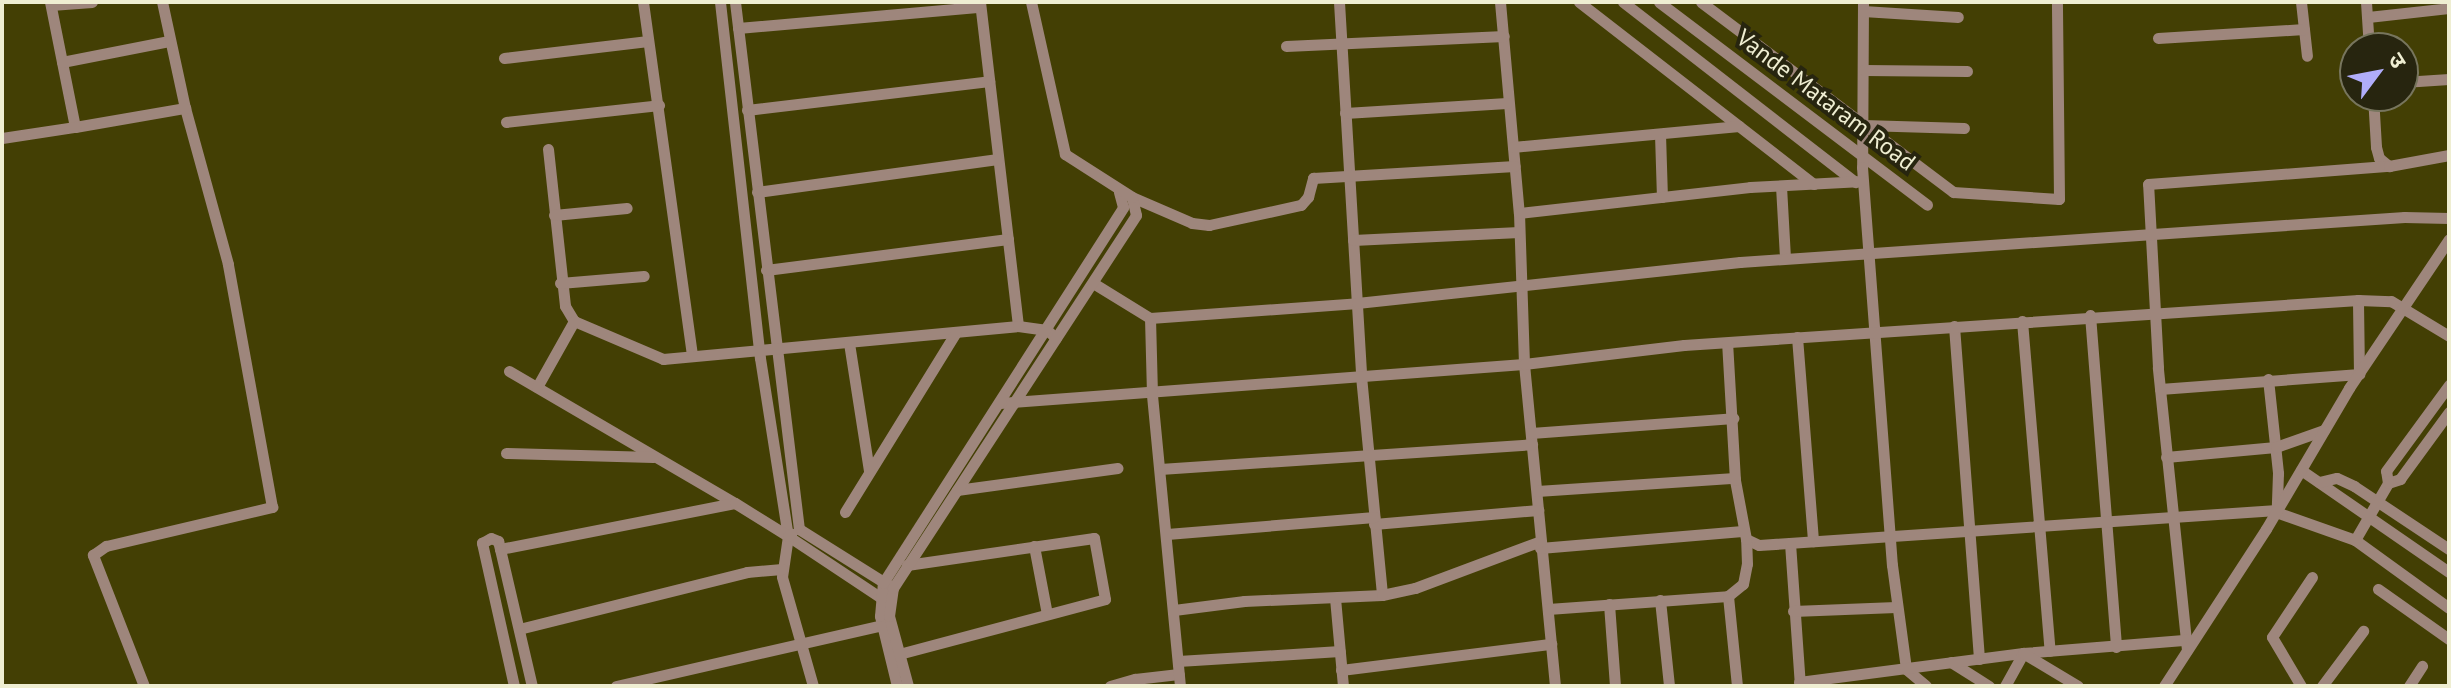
<!DOCTYPE html>
<html>
<head>
<meta charset="utf-8">
<style>
  body { margin:0 }
  #map { position:relative; width:2451px; height:688px; overflow:hidden; background:#433f04; font-family:"PT Sans","Noto Sans Devanagari",sans-serif }
  div>[style] { position:absolute }
  .street>* { height:11px; margin:-5.5px; padding:0 5.5px; transform-origin:5.5px; border-radius:5.5px; background:#9e867c }
  span { translate:-50% -50%; white-space:nowrap; text-align:center; line-height:1.15; -webkit-text-stroke:8px #27250f; paint-order:stroke }
  .street-label { font-size:24px; color:#efeed2 }
  .frame { position:absolute; inset:0; border:4px solid #efeed2; pointer-events:none }
  .north { position:absolute; left:2339px; top:32px; width:80px; height:80px; box-sizing:border-box; background:#27250f; border:2px solid #77755d; border-radius:50%; rotate:58deg; font-size:22px; font-weight:700; line-height:32px; text-align:center; color:#efeed2 }
  .north::after { content:''; display:block; margin:auto; width:28px; height:36px; background:#b0adfa; clip-path:polygon(50% 0,100% 100%,50% 72%,0 100%) }
</style>
</head>
<body>
<div id="map">
  <div class="street">
    <div style="left:50px;top:2px;width:127px;rotate:78.7deg"></div>
    <div style="left:75px;top:127px;width:112px;rotate:-9.8deg"></div>
    <div style="left:643px;top:2px;width:357px;rotate:82.1deg"></div>
    <div style="left:720px;top:2px;width:358px;rotate:83.6deg"></div>
    <div style="left:760px;top:358px;width:180px;rotate:81.1deg"></div>
    <div style="left:788px;top:536px;width:121px;rotate:33.6deg"></div>
    <div style="left:735px;top:2px;width:531px;rotate:83.08deg"></div>
    <div style="left:799px;top:529px;width:111px;rotate:32.1deg"></div>
    <div style="left:980px;top:2px;width:326px;rotate:83.3deg"></div>
    <div style="left:1339px;top:2px;width:375px;rotate:86.6deg"></div>
    <div style="left:1361px;top:376px;width:220px;rotate:84.5deg"></div>
    <div style="left:1500px;top:2px;width:212px;rotate:84.9deg"></div>
    <div style="left:1519px;top:213px;width:151px;rotate:88.1deg"></div>
    <div style="left:1524px;top:364px;width:323px;rotate:84.5deg"></div>
    <div style="left:1579px;top:2px;width:297px;rotate:37.8deg"></div>
    <div style="left:1623px;top:2px;width:294px;rotate:37.8deg"></div>
    <div style="left:1659px;top:2px;width:336px;rotate:37.1deg"></div>
    <div style="left:1701px;top:2px;width:316px;rotate:37deg"></div>
    <div style="left:1953px;top:192px;width:106px;rotate:3.8deg"></div>
    <div style="left:2059px;top:199px;width:197px;rotate:-90.6deg"></div>
    <div style="left:1863px;top:2px;width:165px;rotate:90.3deg"></div>
    <div style="left:1862px;top:167px;width:399px;rotate:85.7deg"></div>
    <div style="left:1892px;top:565px;width:105px;rotate:82.3deg"></div>
    <div style="left:1906px;top:669px;width:26px;rotate:40deg"></div>
    <div style="left:2301px;top:2px;width:54px;rotate:83.7deg"></div>
    <div style="left:2366px;top:2px;width:46px;rotate:86.3deg"></div>
    <div style="left:51px;top:5px;width:41px;rotate:-4.2deg"></div>
    <div style="left:1863px;top:11px;width:95px;rotate:3.6deg"></div>
    <div style="left:2368px;top:17px;width:81px;rotate:-6.3deg"></div>
    <div style="left:738px;top:28px;width:243px;rotate:-5deg"></div>
    <div style="left:2158px;top:38px;width:146px;rotate:-3.5deg"></div>
    <div style="left:1286px;top:46px;width:218px;rotate:-2.6deg"></div>
    <div style="left:504px;top:58px;width:145px;rotate:-6.7deg"></div>
    <div style="left:62px;top:62px;width:109px;rotate:-11.1deg"></div>
    <div style="left:1864px;top:70px;width:103px;rotate:0.6deg"></div>
    <div style="left:2403px;top:82px;width:46px;rotate:-3.7deg"></div>
    <div style="left:2373px;top:96px;width:51px;rotate:86.6deg"></div>
    <div style="left:2376px;top:147px;width:11px;rotate:75deg"></div>
    <div style="left:2379px;top:158px;width:13px;rotate:39deg"></div>
    <div style="left:747px;top:110px;width:244px;rotate:-6.8deg"></div>
    <div style="left:1345px;top:113px;width:162px;rotate:-3.5deg"></div>
    <div style="left:506px;top:122px;width:154px;rotate:-6.3deg"></div>
    <div style="left:1863px;top:125px;width:101px;rotate:1.7deg"></div>
    <div style="left:1660px;top:134px;width:63px;rotate:88.2deg"></div>
    <div style="left:2px;top:138px;width:74px;rotate:-8.6deg"></div>
    <div style="left:1513px;top:147px;width:227px;rotate:-5.3deg"></div>
    <div style="left:548px;top:149px;width:158px;rotate:83.8deg"></div>
    <div style="left:565px;top:306px;width:17px;rotate:59deg"></div>
    <div style="left:574px;top:321px;width:97px;rotate:23.1deg"></div>
    <div style="left:663px;top:359px;width:357px;rotate:-5.3deg"></div>
    <div style="left:1018px;top:326px;width:29px;rotate:8deg"></div>
    <div style="left:1047px;top:330px;width:12px;rotate:42deg"></div>
    <div style="left:1781px;top:186px;width:72px;rotate:86.8deg"></div>
    <div style="left:757px;top:192px;width:243px;rotate:-7.8deg"></div>
    <div style="left:1132px;top:197px;width:65px;rotate:23.4deg"></div>
    <div style="left:1192px;top:223px;width:17px;rotate:7deg"></div>
    <div style="left:1209px;top:225px;width:94px;rotate:-12.3deg"></div>
    <div style="left:1301px;top:205px;width:11px;rotate:-49deg"></div>
    <div style="left:1308px;top:197px;width:20px;rotate:-75deg"></div>
    <div style="left:1313px;top:178px;width:202px;rotate:-3.4deg"></div>
    <div style="left:1519px;top:213px;width:232px;rotate:-6.4deg"></div>
    <div style="left:1750px;top:187px;width:112px;rotate:-3.1deg"></div>
    <div style="left:554px;top:215px;width:73px;rotate:-5.5deg"></div>
    <div style="left:1353px;top:240px;width:166px;rotate:-2.8deg"></div>
    <div style="left:766px;top:270px;width:244px;rotate:-7.3deg"></div>
    <div style="left:560px;top:283px;width:84px;rotate:-4.8deg"></div>
    <div style="left:1093px;top:283px;width:67px;rotate:31.6deg"></div>
    <div style="left:2090px;top:315px;width:333px;rotate:85.5deg"></div>
    <div style="left:2022px;top:321px;width:331px;rotate:85.2deg"></div>
    <div style="left:1954px;top:326px;width:334px;rotate:85.7deg"></div>
    <div style="left:1797px;top:337px;width:205px;rotate:85.5deg"></div>
    <div style="left:849px;top:343px;width:130px;rotate:81.1deg"></div>
    <div style="left:509px;top:371px;width:262px;rotate:30.3deg"></div>
    <div style="left:2268px;top:379px;width:95px;rotate:83.9deg"></div>
    <div style="left:2278px;top:473px;width:36px;rotate:92deg"></div>
    <div style="left:537px;top:387px;width:76px;rotate:-60.7deg"></div>
    <div style="left:2160px;top:389px;width:200px;rotate:-4.3deg"></div>
    <div style="left:2359px;top:374px;width:74px;rotate:-90.8deg"></div>
    <div style="left:1000px;top:403px;width:525px;rotate:-4.26deg"></div>
    <div style="left:1524px;top:364px;width:161px;rotate:-6.8deg"></div>
    <div style="left:1684px;top:345px;width:676px;rotate:-3.82deg"></div>
    <div style="left:2358px;top:300px;width:33px;rotate:2deg"></div>
    <div style="left:2391px;top:301px;width:68px;rotate:31.1deg"></div>
    <div style="left:1531px;top:433px;width:203px;rotate:-4.2deg"></div>
    <div style="left:506px;top:453px;width:147px;rotate:1.6deg"></div>
    <div style="left:2166px;top:457px;width:110px;rotate:-5.2deg"></div>
    <div style="left:2276px;top:447px;width:51px;rotate:-19.5deg"></div>
    <div style="left:1160px;top:469px;width:373px;rotate:-3.8deg"></div>
    <div style="left:2301px;top:470px;width:180px;rotate:34.6deg"></div>
    <div style="left:2319px;top:482px;width:18px;rotate:-13deg"></div>
    <div style="left:2337px;top:478px;width:19px;rotate:25deg"></div>
    <div style="left:2354px;top:486px;width:114px;rotate:33.6deg"></div>
    <div style="left:2388px;top:483px;width:13px;rotate:-18deg"></div>
    <div style="left:2400px;top:479px;width:83px;rotate:-53.8deg"></div>
    <div style="left:957px;top:490px;width:162px;rotate:-7.8deg"></div>
    <div style="left:1537px;top:491px;width:198px;rotate:-3.8deg"></div>
    <div style="left:845px;top:512px;width:211px;rotate:-58.3deg"></div>
    <div style="left:2276px;top:512px;width:84px;rotate:19.5deg"></div>
    <div style="left:2355px;top:540px;width:116px;rotate:35.9deg"></div>
    <div style="left:1374px;top:524px;width:165px;rotate:-4.9deg"></div>
    <div style="left:1167px;top:534px;width:208px;rotate:-4.7deg"></div>
    <div style="left:788px;top:536px;width:41px;rotate:98.3deg"></div>
    <div style="left:782px;top:577px;width:113px;rotate:74.1deg"></div>
    <div style="left:1746px;top:539px;width:14px;rotate:25deg"></div>
    <div style="left:1759px;top:545px;width:519px;rotate:-3.87deg"></div>
    <div style="left:2355px;top:540px;width:66px;rotate:-59.9deg"></div>
    <div style="left:2388px;top:483px;width:12px;rotate:-99deg"></div>
    <div style="left:2386px;top:471px;width:107px;rotate:-53.8deg"></div>
    <div style="left:1790px;top:543px;width:143px;rotate:86deg"></div>
    <div style="left:1034px;top:546px;width:69px;rotate:79.2deg"></div>
    <div style="left:1540px;top:548px;width:203px;rotate:-4.8deg"></div>
    <div style="left:500px;top:549px;width:239px;rotate:-11.1deg"></div>
    <div style="left:735px;top:503px;width:62px;rotate:31.9deg"></div>
    <div style="left:788px;top:536px;width:4px;rotate:-34deg"></div>
    <div style="left:2378px;top:589px;width:87px;rotate:35.2deg"></div>
    <div style="left:1728px;top:596px;width:90px;rotate:84.3deg"></div>
    <div style="left:1335px;top:598px;width:88px;rotate:84.8deg"></div>
    <div style="left:1660px;top:600px;width:86px;rotate:84deg"></div>
    <div style="left:1609px;top:604px;width:82px;rotate:85.8deg"></div>
    <div style="left:1548px;top:609px;width:180px;rotate:-4.1deg"></div>
    <div style="left:1728px;top:596px;width:19px;rotate:-39deg"></div>
    <div style="left:1743px;top:584px;width:20px;rotate:-79deg"></div>
    <div style="left:1747px;top:564px;width:25px;rotate:-92deg"></div>
    <div style="left:1746px;top:539px;width:60px;rotate:-100.6deg"></div>
    <div style="left:1735px;top:480px;width:137px;rotate:-93.3deg"></div>
    <div style="left:1174px;top:610px;width:71px;rotate:-7.3deg"></div>
    <div style="left:1244px;top:601px;width:138px;rotate:-2.5deg"></div>
    <div style="left:1382px;top:595px;width:34px;rotate:-12deg"></div>
    <div style="left:1415px;top:588px;width:134px;rotate:-20.5deg"></div>
    <div style="left:1793px;top:611px;width:103px;rotate:-2.2deg"></div>
    <div style="left:519px;top:629px;width:235px;rotate:-14deg"></div>
    <div style="left:747px;top:572px;width:35px;rotate:-5deg"></div>
    <div style="left:2187px;top:650px;width:284px;rotate:-95.9deg"></div>
    <div style="left:2158px;top:367px;width:183px;rotate:-93.1deg"></div>
    <div style="left:2148px;top:184px;width:242px;rotate:-4.3deg"></div>
    <div style="left:2389px;top:166px;width:61px;rotate:-10.4deg"></div>
    <div style="left:899px;top:654px;width:213px;rotate:-14.9deg"></div>
    <div style="left:1105px;top:599px;width:62px;rotate:-100.2deg"></div>
    <div style="left:1094px;top:538px;width:189px;rotate:171.8deg"></div>
    <div style="left:1178px;top:661px;width:162px;rotate:-3.5deg"></div>
    <div style="left:1951px;top:662px;width:45px;rotate:32.3deg"></div>
    <div style="left:1341px;top:670px;width:212px;rotate:-7.1deg"></div>
    <div style="left:1799px;top:682px;width:226px;rotate:-7.4deg"></div>
    <div style="left:2023px;top:653px;width:164px;rotate:-4.6deg"></div>
    <div style="left:144px;top:686px;width:141px;rotate:-111.3deg"></div>
    <div style="left:93px;top:555px;width:16px;rotate:-35deg"></div>
    <div style="left:106px;top:546px;width:171px;rotate:-13.2deg"></div>
    <div style="left:272px;top:507px;width:247px;rotate:-100.3deg"></div>
    <div style="left:228px;top:264px;width:162px;rotate:-105.4deg"></div>
    <div style="left:185px;top:108px;width:108px;rotate:-102.2deg"></div>
    <div style="left:514px;top:686px;width:147px;rotate:-102.6deg"></div>
    <div style="left:482px;top:543px;width:10px;rotate:-29deg"></div>
    <div style="left:491px;top:538px;width:8px;rotate:23deg"></div>
    <div style="left:498px;top:541px;width:8px;rotate:76deg"></div>
    <div style="left:500px;top:549px;width:141px;rotate:76.9deg"></div>
    <div style="left:616px;top:686px;width:273px;rotate:-12.9deg"></div>
    <div style="left:897px;top:686px;width:72px;rotate:-103.7deg"></div>
    <div style="left:880px;top:616px;width:33px;rotate:-85deg"></div>
    <div style="left:883px;top:583px;width:446px;rotate:-57.4deg"></div>
    <div style="left:1123px;top:207px;width:16px;rotate:-105deg"></div>
    <div style="left:908px;top:686px;width:73px;rotate:-105.2deg"></div>
    <div style="left:889px;top:616px;width:28px;rotate:-82deg"></div>
    <div style="left:893px;top:588px;width:445px;rotate:-56.9deg"></div>
    <div style="left:1136px;top:215px;width:18px;rotate:-103deg"></div>
    <div style="left:1132px;top:197px;width:80px;rotate:-147.3deg"></div>
    <div style="left:1065px;top:154px;width:156px;rotate:-102.6deg"></div>
    <div style="left:1110px;top:686px;width:26px;rotate:-16deg"></div>
    <div style="left:1135px;top:679px;width:44px;rotate:-6.5deg"></div>
    <div style="left:1180px;top:686px;width:293px;rotate:-95.5deg"></div>
    <div style="left:1152px;top:394px;width:76px;rotate:-91.5deg"></div>
    <div style="left:1150px;top:318px;width:208px;rotate:-4.1deg"></div>
    <div style="left:1357px;top:303px;width:385px;rotate:-6.1deg"></div>
    <div style="left:1740px;top:262px;width:666px;rotate:-3.88deg"></div>
    <div style="left:2404px;top:217px;width:45px;rotate:1.3deg"></div>
    <div style="left:2005px;top:686px;width:38px;rotate:-61deg"></div>
    <div style="left:2023px;top:653px;width:64px;rotate:31deg"></div>
    <div style="left:2164px;top:686px;width:187px;rotate:-57deg"></div>
    <div style="left:2266px;top:529px;width:164px;rotate:-59.5deg"></div>
    <div style="left:2349px;top:388px;width:179px;rotate:-56.1deg"></div>
    <div style="left:2301px;top:686px;width:57px;rotate:-120.6deg"></div>
    <div style="left:2272px;top:637px;width:72px;rotate:-56.3deg"></div>
    <div style="left:2322px;top:686px;width:69px;rotate:-53.3deg"></div>
    <div style="left:2409px;top:686px;width:24px;rotate:-57deg"></div>
  </div>
  <div class="street-label">
    <span style="left:1826px;top:100px;rotate:37deg">Vande Mataram Road</span>
  </div>
  <div class="frame"></div>
  <div class="north">उ</div>
</div>
</body>
</html>
